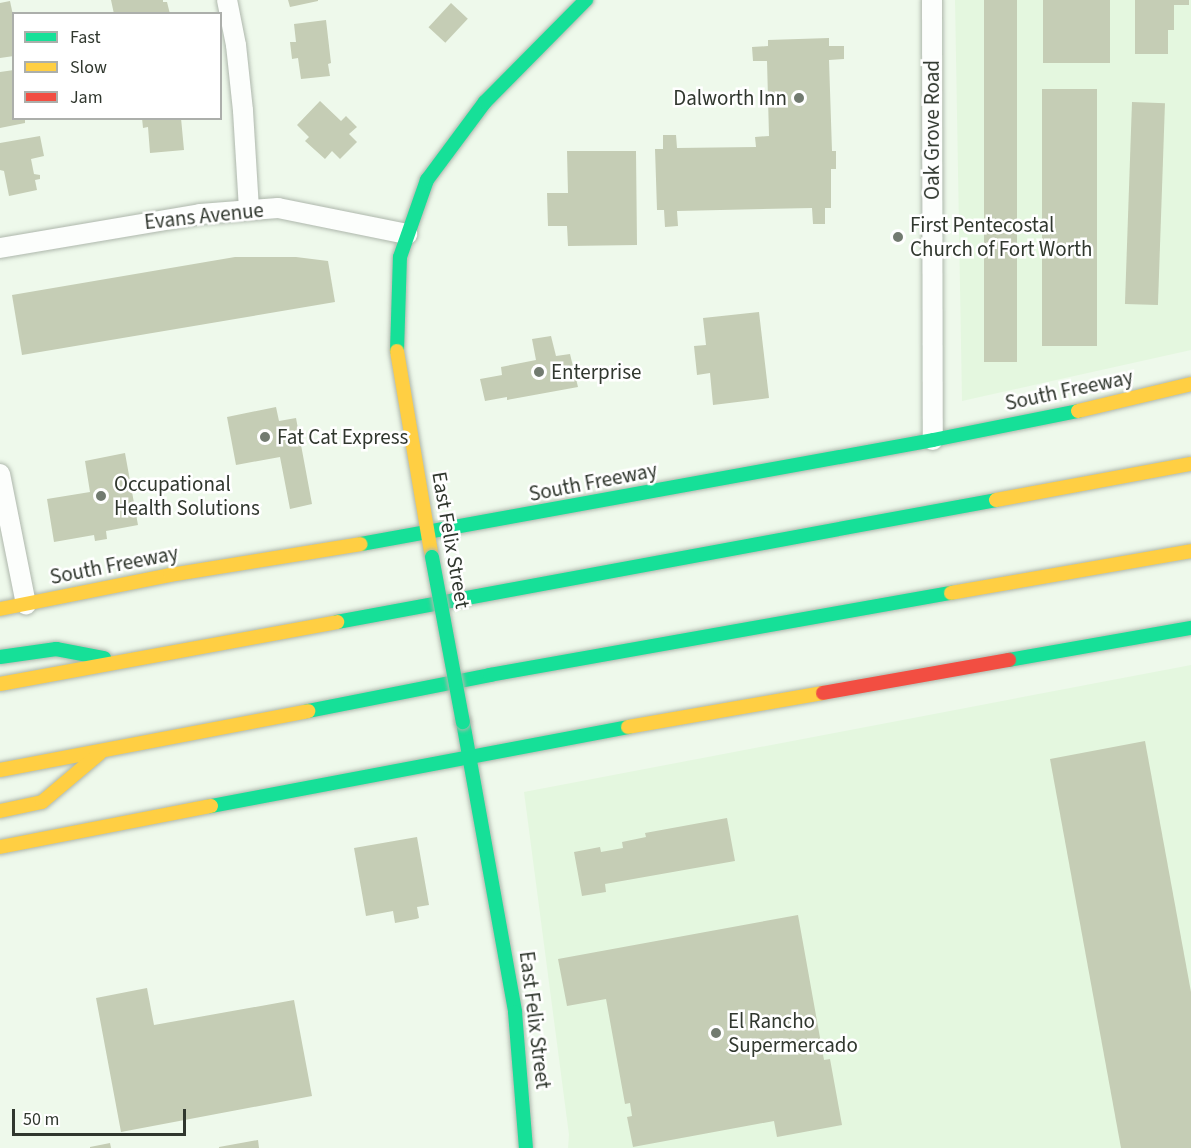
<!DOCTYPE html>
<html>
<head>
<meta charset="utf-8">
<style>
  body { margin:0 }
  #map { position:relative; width:1191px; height:1148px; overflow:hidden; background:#eef9eb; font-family:"Source Sans 3",sans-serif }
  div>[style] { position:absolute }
  .built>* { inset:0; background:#e4f7df }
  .building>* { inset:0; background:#c5cdb5; transform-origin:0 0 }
  .roads { filter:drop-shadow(0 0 2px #aeb7ac) drop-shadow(0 0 2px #aeb7ac) }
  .street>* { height:20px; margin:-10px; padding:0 10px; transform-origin:10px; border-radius:10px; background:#fcfefc }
  .fast>* { height:14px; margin:-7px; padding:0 7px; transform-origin:7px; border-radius:7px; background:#16e098 }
  .slow>* { height:14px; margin:-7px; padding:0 7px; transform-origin:7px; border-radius:7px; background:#ffcf43 }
  .jam>* { height:14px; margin:-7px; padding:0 7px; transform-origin:7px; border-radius:7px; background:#f24e42 }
  .bridges { filter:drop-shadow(0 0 2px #aeb7ac) drop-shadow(0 0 2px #aeb7ac) }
  .fast-bridge>* { height:14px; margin:-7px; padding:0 7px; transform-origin:7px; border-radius:7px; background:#16e098 }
  .dots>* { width:16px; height:16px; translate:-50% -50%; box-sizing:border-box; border:3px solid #fff; border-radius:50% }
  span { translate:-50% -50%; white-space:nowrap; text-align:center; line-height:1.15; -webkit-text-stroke:5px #fff; paint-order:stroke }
  .poi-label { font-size:21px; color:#30372e }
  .right { translate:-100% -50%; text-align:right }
  .left { translate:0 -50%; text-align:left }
  .street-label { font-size:21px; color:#30372e }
  .legend { position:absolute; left:12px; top:12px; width:210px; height:108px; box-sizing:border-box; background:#fff; border:2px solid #acafab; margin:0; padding:8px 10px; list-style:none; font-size:18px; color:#30372e }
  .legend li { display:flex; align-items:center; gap:12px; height:30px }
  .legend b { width:30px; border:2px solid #acafab }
  .scale { position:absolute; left:12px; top:1109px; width:174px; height:27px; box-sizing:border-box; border:3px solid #30372e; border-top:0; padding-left:8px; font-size:18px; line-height:21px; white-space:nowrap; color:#30372e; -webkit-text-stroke:4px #fff; paint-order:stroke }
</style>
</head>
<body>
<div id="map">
  <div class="built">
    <div style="clip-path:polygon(955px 0,1191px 0,1191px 350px,962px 401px)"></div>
    <div style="clip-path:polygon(1191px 665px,1191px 1148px,568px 1148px,569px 1135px,524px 792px)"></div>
  </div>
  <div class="building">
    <div style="clip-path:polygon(111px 0,163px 0,163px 2px,167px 2px,170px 14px,114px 14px)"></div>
    <div style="clip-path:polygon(288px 0,318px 0,318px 1px,290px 7px)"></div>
    <div style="left:984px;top:0;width:33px;height:362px"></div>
    <div style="left:1043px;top:0;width:67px;height:63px"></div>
    <div style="clip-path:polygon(1135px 0,1189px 0,1189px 5px,1174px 5px,1174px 30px,1168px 30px,1168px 54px,1135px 54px)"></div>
    <div style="clip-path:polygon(10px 1px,14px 20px,14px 56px,0 58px,0 3px)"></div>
    <div style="left:451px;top:3px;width:23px;height:33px;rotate:43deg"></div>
    <div style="clip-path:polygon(326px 20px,331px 63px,328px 64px,330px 76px,301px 79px,298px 58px,292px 59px,290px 42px,296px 42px,294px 24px)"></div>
    <div style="clip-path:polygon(829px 38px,829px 46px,844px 46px,844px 59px,829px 60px,832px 151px,836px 151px,836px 169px,831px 169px,831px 208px,825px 208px,825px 224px,813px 224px,812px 208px,677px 211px,678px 226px,665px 227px,664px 210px,657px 210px,655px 149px,663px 149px,663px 135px,676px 135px,677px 148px,756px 147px,755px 137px,769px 136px,767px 61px,753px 61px,752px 47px,768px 46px,768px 40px)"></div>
    <div style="clip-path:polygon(14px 70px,14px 118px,25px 118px,25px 123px,0 128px,0 72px)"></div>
    <div style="left:1042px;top:89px;width:55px;height:257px"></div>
    <div style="clip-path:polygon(320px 101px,341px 121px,346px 116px,357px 127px,349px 134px,357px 142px,340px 159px,332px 151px,325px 159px,305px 141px,309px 137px,297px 125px)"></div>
    <div style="left:1132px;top:102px;width:33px;height:202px;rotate:2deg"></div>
    <div style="clip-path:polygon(142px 118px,181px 118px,184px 150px,150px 153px,148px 127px,143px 128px)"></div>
    <div style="clip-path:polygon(40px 136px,44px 156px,31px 159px,34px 174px,40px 175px,40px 179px,35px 180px,37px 190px,9px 196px,4px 171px,0 170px,0 143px)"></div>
    <div style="clip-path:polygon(567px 151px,636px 151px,637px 245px,568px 246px,567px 226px,548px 226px,547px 193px,568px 193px)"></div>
    <div style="clip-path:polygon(235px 257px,296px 257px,328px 261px,335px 302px,22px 355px,12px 295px)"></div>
    <div style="clip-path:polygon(759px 312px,769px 398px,713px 405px,710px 373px,697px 375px,694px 346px,706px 345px,703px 318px)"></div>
    <div style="clip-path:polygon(551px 336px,556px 356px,570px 354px,578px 387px,507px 400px,507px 397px,485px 401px,480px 379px,502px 375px,501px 367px,536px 360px,532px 339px)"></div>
    <div style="clip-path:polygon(276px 407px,279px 421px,296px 418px,312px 504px,290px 509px,280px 457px,236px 465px,227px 417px)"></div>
    <div style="clip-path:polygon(125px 453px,138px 525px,106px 531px,107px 539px,95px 541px,94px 535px,54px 542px,47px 499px,90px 492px,85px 461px)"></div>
    <div style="clip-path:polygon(1145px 741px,1191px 992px,1191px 1148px,1121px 1148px,1050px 759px)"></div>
    <div style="clip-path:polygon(727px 818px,735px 861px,605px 884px,606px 892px,582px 896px,574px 852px,600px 847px,601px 852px,623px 848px,622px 842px,646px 837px,645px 833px)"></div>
    <div style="clip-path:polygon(417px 837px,429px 905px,417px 907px,419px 918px,416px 919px,395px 923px,393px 911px,366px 916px,354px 848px)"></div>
    <div style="clip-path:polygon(798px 915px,824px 1060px,830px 1059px,842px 1125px,777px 1137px,774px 1121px,633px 1147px,627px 1117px,632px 1116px,630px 1103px,625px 1104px,606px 999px,567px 1006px,558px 959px)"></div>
    <div style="clip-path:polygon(147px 988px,154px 1025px,294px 1000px,312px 1096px,121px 1132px,96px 998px)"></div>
    <div style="clip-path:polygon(258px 1140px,259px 1148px,219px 1148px,219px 1147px)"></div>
    <div style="clip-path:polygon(110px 1143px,111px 1148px,90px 1148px,90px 1147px)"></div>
  </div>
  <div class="roads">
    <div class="street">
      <div style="left:227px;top:0;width:46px;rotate:78.7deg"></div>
      <div style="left:236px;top:45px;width:66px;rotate:83.9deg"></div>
      <div style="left:243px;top:111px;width:99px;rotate:86.5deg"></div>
      <div style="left:932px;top:0;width:440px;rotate:89.9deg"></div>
      <div style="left:0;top:248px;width:203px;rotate:-9.6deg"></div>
      <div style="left:200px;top:214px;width:78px;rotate:-4.4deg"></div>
      <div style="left:278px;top:208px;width:132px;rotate:11.4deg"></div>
      <div style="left:0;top:474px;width:133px;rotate:78.7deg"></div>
    </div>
    <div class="fast">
      <div style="left:397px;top:351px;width:94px;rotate:-88.2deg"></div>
      <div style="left:400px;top:257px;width:82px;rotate:-70.7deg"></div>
      <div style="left:427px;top:180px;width:97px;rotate:-53.4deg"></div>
      <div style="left:485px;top:102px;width:144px;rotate:-45.3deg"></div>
      <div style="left:361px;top:544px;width:581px;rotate:-10.3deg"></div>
      <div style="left:933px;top:440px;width:148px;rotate:-11.3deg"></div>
      <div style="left:337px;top:622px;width:670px;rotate:-10.49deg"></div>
      <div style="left:0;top:657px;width:57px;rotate:-8.1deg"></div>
      <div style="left:56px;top:649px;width:49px;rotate:10.6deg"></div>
      <div style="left:1009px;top:660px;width:185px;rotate:-10deg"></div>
      <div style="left:308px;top:711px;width:186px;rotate:-11.2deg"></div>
      <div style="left:490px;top:675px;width:468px;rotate:-10.1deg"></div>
      <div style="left:463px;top:722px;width:295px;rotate:79.8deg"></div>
      <div style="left:515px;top:1012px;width:136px;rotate:85.4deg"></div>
      <div style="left:211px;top:806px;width:424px;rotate:-10.7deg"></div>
    </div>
    <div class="slow">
      <div style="left:397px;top:351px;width:203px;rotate:80.4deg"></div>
      <div style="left:1078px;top:411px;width:116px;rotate:-13.4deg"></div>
      <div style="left:996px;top:500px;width:198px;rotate:-10.5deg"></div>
      <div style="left:951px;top:593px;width:244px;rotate:-9.9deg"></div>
      <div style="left:0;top:609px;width:173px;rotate:-11.3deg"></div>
      <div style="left:170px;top:575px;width:193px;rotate:-9.2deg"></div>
      <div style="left:0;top:684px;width:343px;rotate:-10.4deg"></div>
      <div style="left:628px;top:727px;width:198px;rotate:-9.9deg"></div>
      <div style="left:0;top:770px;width:314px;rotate:-10.8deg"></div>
      <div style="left:0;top:811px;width:43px;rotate:-12.1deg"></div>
      <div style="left:42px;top:802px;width:75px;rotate:-40.1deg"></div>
      <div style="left:0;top:847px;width:215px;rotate:-11deg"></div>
    </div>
    <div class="jam">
      <div style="left:823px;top:693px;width:189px;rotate:-10.1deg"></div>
    </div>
  </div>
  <div class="bridges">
    <div class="fast-bridge">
      <div style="left:432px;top:557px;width:168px;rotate:79.4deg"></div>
    </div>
  </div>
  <div class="dots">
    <div style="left:799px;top:98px;background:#727b70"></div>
    <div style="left:898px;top:237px;background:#727b70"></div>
    <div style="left:539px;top:372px;background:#727b70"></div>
    <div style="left:265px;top:437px;background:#727b70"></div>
    <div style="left:101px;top:496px;background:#727b70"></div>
    <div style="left:716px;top:1033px;background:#727b70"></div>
  </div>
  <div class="poi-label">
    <span class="right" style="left:787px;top:98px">Dalworth Inn</span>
    <span class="left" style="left:910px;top:237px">First Pentecostal<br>Church of Fort Worth</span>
    <span class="left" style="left:551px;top:372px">Enterprise</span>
    <span class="left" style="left:277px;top:437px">Fat Cat Express</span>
    <span class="left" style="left:114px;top:496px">Occupational<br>Health Solutions</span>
    <span class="left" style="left:728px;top:1033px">El Rancho<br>Supermercado</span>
  </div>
  <div class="street-label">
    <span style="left:932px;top:130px;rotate:-90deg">Oak Grove Road</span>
    <span style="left:204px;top:216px;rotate:-6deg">Evans Avenue</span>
    <span style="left:1069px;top:390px;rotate:-12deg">South Freeway</span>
    <span style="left:593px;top:482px;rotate:-11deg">South Freeway</span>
    <span style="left:451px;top:540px;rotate:80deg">East Felix Street</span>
    <span style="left:114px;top:565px;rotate:-11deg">South Freeway</span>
    <span style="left:535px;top:1020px;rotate:83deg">East Felix Street</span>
  </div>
  <ul class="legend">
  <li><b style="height:8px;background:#16e098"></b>Fast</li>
  <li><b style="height:8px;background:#ffcf43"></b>Slow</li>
  <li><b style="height:8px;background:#f24e42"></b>Jam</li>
  </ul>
  <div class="scale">50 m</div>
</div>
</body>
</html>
